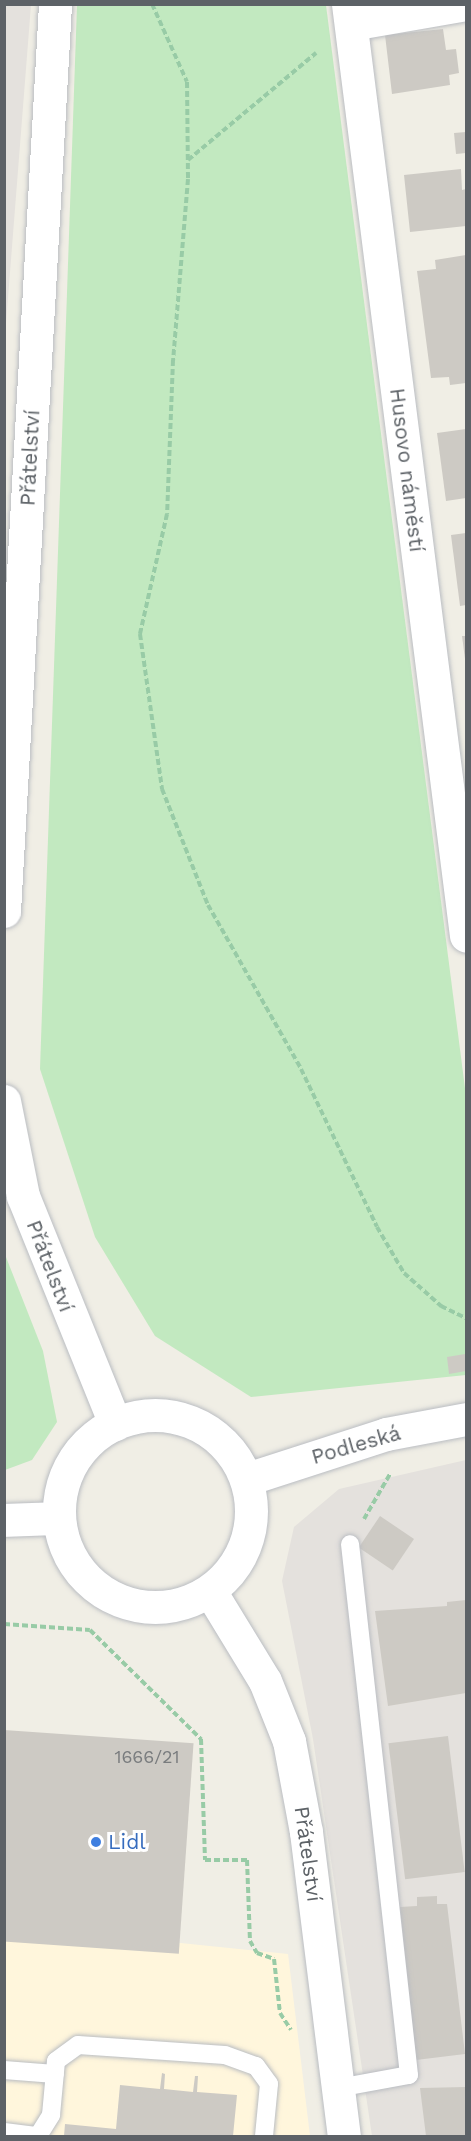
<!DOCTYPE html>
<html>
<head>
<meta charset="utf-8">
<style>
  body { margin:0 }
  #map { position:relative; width:471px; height:2141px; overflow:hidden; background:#f0eee5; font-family:"Work Sans",sans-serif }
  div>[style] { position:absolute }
  .commercial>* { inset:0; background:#fff6dc }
  .industrial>* { inset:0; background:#e4e1dd }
  .green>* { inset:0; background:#c2e9c0 }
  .building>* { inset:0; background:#cdcac4; transform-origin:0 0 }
  .path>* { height:4px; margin-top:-2px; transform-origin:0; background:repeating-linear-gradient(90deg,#98cba6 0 6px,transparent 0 9px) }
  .roads { filter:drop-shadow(0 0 2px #babdc2) drop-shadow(0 0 2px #babdc2) }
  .service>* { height:18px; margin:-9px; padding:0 9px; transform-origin:9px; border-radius:9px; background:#fff }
  .minor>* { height:33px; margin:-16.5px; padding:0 16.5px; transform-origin:16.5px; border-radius:16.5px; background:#fff }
  .tertiary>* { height:33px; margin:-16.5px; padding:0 16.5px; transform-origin:16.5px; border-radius:16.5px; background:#fff }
  .secondary>* { height:33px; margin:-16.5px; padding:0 16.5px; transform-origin:16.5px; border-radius:16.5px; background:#fff }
  .secondary>.ring { margin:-16.5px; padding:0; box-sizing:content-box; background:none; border:33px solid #fff; border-radius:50% }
  .dots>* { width:16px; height:16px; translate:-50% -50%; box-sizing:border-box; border:3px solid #fff; border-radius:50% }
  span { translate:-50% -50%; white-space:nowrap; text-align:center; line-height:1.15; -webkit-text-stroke:6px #fff; paint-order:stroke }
  .number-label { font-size:18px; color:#797c7e }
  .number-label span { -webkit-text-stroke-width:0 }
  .street-label { font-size:21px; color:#5d6267 }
  .shop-label { font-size:21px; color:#366cbe }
  .left { translate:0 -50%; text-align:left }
  .frame { position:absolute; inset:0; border:6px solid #5d6267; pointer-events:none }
</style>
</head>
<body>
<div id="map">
  <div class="commercial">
    <div style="clip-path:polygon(5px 1925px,288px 1954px,310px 2136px,5px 2136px)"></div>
  </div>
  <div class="industrial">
    <div style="clip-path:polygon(5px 4px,31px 5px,5px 336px,4px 5px)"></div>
    <div style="clip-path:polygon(466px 1460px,466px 2136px,372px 2136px,313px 1739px,282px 1581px,294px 1527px,339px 1489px)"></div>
  </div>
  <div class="green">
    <div style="clip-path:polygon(77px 5px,326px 5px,466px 1096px,466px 1375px,251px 1397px,155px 1336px,95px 1237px,40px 1069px)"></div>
    <div style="clip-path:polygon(4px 1252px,43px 1351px,57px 1422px,32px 1460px,5px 1470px)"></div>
  </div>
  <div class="building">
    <div style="clip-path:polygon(443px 29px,446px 50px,456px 49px,459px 73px,449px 75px,450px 85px,392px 94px,385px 35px)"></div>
    <div style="clip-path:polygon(466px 132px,466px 153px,456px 154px,454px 133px)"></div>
    <div style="clip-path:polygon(461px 169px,462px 190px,466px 189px,466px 226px,410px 232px,404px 175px)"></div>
    <div style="clip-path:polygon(466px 255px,466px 383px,450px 385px,449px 377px,431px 378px,417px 271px,436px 269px,435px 260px)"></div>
    <div style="clip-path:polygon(466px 429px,466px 498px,446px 501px,437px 433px)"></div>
    <div style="clip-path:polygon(466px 533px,466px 605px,460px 606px,451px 535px)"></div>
    <div style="clip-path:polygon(462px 636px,466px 636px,466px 659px,465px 659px)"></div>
    <div style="clip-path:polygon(465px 1354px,466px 1371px,449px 1374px,447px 1357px)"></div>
    <div style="left:380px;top:1516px;width:41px;height:38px;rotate:34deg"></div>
    <div style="clip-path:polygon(466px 1600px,466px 1693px,388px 1706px,375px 1611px,447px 1606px,447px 1602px)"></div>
    <div style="left:4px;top:1730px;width:190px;height:211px;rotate:4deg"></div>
    <div style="left:448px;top:1736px;width:137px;height:60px;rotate:83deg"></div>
    <div style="clip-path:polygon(437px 1896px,437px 1904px,447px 1904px,465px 2054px,416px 2060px,400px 1907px,417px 1906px,417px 1897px)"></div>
    <div style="clip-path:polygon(162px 2073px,165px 2074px,164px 2089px,193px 2092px,195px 2076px,198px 2076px,197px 2092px,237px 2095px,233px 2136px,64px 2136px,65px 2124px,116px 2129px,120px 2085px,160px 2089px)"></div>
    <div style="clip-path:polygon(466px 2087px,466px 2136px,426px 2136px,420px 2088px)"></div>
  </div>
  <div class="path">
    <div style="left:152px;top:4px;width:85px;rotate:65.8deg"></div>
    <div style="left:187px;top:82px;width:97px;rotate:89.4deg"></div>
    <div style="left:188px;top:179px;width:182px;rotate:94.7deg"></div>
    <div style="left:173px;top:360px;width:154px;rotate:92.2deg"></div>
    <div style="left:167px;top:514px;width:123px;rotate:102.7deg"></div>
    <div style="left:140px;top:634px;width:157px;rotate:81.9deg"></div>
    <div style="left:162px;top:789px;width:125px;rotate:68.4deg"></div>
    <div style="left:208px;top:905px;width:189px;rotate:60.4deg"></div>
    <div style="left:301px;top:1069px;width:175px;rotate:64.3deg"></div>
    <div style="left:377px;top:1227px;width:53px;rotate:59.6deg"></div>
    <div style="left:404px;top:1273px;width:50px;rotate:41.7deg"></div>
    <div style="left:441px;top:1306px;width:28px;rotate:26deg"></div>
    <div style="left:188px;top:160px;width:167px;rotate:-39.9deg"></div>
    <div style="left:364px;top:1519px;width:52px;rotate:-60deg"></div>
    <div style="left:4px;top:1624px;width:86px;rotate:4deg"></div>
    <div style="left:90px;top:1630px;width:156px;rotate:44.5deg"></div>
    <div style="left:201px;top:1739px;width:121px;rotate:88.1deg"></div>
    <div style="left:205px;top:1860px;width:42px"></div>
    <div style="left:247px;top:1860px;width:81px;rotate:87.9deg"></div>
    <div style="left:250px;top:1941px;width:14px;rotate:60deg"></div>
    <div style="left:257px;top:1953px;width:18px;rotate:19deg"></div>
    <div style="left:274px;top:1959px;width:54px;rotate:83.7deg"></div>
    <div style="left:280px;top:2013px;width:20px;rotate:57deg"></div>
  </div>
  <div class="roads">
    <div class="service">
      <div style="left:4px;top:2070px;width:51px;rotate:4.5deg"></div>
      <div style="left:338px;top:2088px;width:72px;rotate:-10.4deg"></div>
      <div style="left:409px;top:2075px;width:534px;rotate:-96.34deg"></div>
      <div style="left:4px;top:2132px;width:34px;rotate:7deg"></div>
      <div style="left:38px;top:2136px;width:25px;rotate:-58deg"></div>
      <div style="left:51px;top:2115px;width:54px;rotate:-84.7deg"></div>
      <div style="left:56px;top:2061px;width:27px;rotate:-36deg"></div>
      <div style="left:78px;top:2045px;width:147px;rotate:3.9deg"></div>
      <div style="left:225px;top:2055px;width:33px;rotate:20deg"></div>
      <div style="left:256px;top:2066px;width:22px;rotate:54deg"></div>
      <div style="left:269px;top:2084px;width:52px;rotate:95.5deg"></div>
    </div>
    <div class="minor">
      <div style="left:348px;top:4px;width:939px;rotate:82.78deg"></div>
      <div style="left:351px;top:24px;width:117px;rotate:-9.9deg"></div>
    </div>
    <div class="tertiary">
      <div style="left:4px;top:1520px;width:55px;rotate:-2.1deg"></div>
    </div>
    <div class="secondary">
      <div style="left:4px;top:911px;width:908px;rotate:-86.78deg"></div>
      <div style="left:4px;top:1101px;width:97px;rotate:78.7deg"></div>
      <div style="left:23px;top:1196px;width:246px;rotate:68deg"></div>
      <div class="ring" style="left:59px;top:1415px;width:159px;height:159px"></div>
      <div style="left:247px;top:1479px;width:146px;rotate:-17.9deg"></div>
      <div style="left:386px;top:1434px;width:81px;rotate:-10.6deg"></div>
      <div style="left:210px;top:1591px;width:105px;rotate:58.6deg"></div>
      <div style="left:265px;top:1681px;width:65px;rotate:68.2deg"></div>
      <div style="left:289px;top:1741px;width:93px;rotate:79.4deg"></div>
      <div style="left:306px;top:1832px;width:306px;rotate:82.9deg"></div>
    </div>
  </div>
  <div class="dots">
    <div style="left:96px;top:1842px;background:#3f7fe0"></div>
  </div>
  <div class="number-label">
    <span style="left:147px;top:1757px">1666/21</span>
  </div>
  <div class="street-label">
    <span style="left:30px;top:458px;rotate:-87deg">Přátelství</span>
    <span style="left:407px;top:470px;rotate:83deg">Husovo náměstí</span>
    <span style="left:50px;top:1266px;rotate:69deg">Přátelství</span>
    <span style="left:356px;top:1445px;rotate:-16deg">Podleská</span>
    <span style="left:308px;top:1854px;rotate:82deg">Přátelství</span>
  </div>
  <div class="shop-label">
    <span class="left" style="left:108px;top:1842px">Lidl</span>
  </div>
  <div class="frame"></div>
</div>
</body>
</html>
